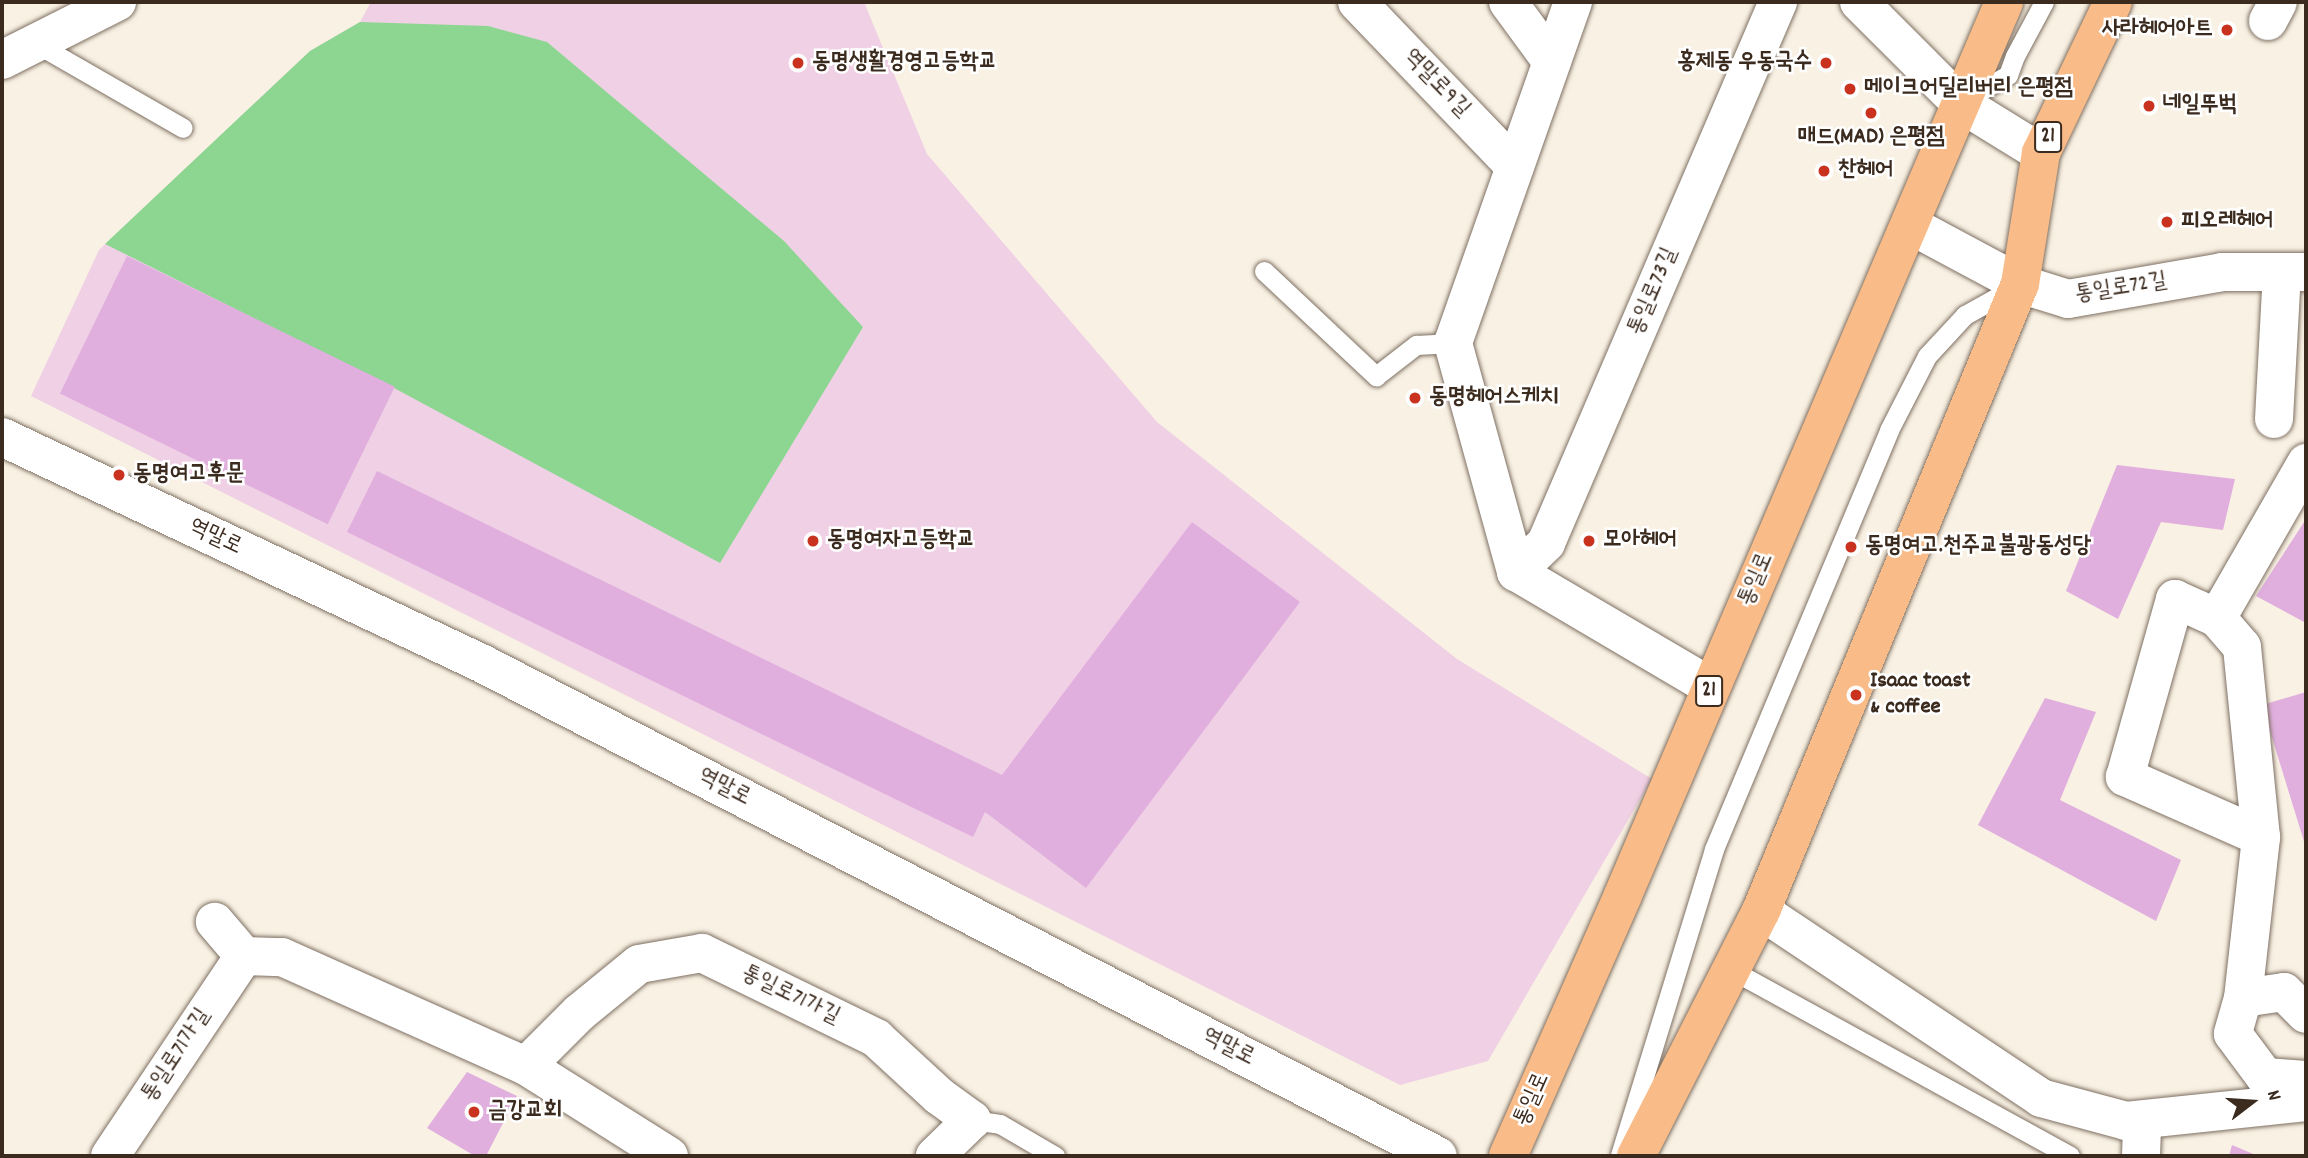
<!DOCTYPE html>
<html>
<head>
<meta charset="utf-8">
<style>
  body { margin:0 }
  #map { position:relative; width:2308px; height:1158px; overflow:hidden; background:#f9f1e3; font-family:Dekko,"Poor Story",sans-serif }
  div>[style] { position:absolute }
  .built>* { inset:0; background:#f0d0e5 }
  .green>* { inset:0; background:#8cd692 }
  .building>* { inset:0; background:#e0afde; transform-origin:0 0 }
  .roads { filter:drop-shadow(0 0 2px #7e7063) drop-shadow(0 0 2px #7e7063) }
  .service>* { height:19px; margin:-9.5px; padding:0 9.5px; transform-origin:9.5px; border-radius:9.5px; background:#fff }
  .minor>* { height:38px; margin:-19px; padding:0 19px; transform-origin:19px; border-radius:19px; background:#fff }
  .tertiary>* { height:38px; margin:-19px; padding:0 19px; transform-origin:19px; border-radius:19px; background:#fff }
  .primary>* { height:38px; margin:-19px; padding:0 19px; transform-origin:19px; border-radius:19px; background:#f9bc89 }
  .dots>* { width:19px; height:19px; translate:-50% -50%; box-sizing:border-box; border:4px solid #fff; border-radius:50% }
  span { translate:-50% -50%; white-space:nowrap; text-align:center; line-height:1.15; -webkit-text-stroke:5px #fff; paint-order:stroke }
  .shield-label span { padding:2px 5px; background:#fff; border:2px solid; border-radius:5px; -webkit-text-stroke-width:0 }
  .shield-label { font-size:21px; color:#3b2a1e; font-weight:700 }
  .poi-label { font-size:23px; color:#3b2a1e; font-weight:700 }
  .right { translate:-100% -50%; text-align:right }
  .left { translate:0 -50%; text-align:left }
  .street-label { font-size:23px; color:#3b2a1e }
  .frame { position:absolute; inset:0; border:4px solid #3b2a1e; pointer-events:none }
  .north { position:absolute; left:2217px; top:1067px; width:70px; height:70px; -webkit-text-stroke:5px #fff; paint-order:stroke; rotate:73deg; font-size:19px; font-weight:700; line-height:28px; text-align:center; color:#3b2a1e }
  .north::after { content:''; display:block; margin:auto; width:24px; height:32px; background:#3b2a1e; clip-path:polygon(50% 0,100% 100%,50% 72%,0 100%) }
</style>
</head>
<body>
<div id="map">
  <div class="built">
    <div style="clip-path:polygon(371px 2px,864px 2px,927px 154px,1157px 422px,1457px 659px,1652px 779px,1488px 1061px,1400px 1085px,31px 396px,99px 250px,310px 51px,360px 22px)"></div>
  </div>
  <div class="green">
    <div style="clip-path:polygon(360px 22px,488px 26px,547px 42px,784px 241px,863px 327px,720px 563px,394px 388px,105px 244px,310px 51px)"></div>
  </div>
  <div class="building">
    <div style="left:127px;top:256px;width:298px;height:153px;rotate:26deg"></div>
    <div style="clip-path:polygon(2117px 465px,2235px 479px,2223px 530px,2161px 522px,2118px 619px,2066px 591px)"></div>
    <div style="clip-path:polygon(377px 471px,1002px 775px,1192px 522px,1300px 602px,1086px 888px,985px 812px,973px 837px,347px 532px)"></div>
    <div style="clip-path:polygon(2306px 519px,2306px 623px,2256px 596px)"></div>
    <div style="clip-path:polygon(2306px 692px,2306px 848px,2262px 705px)"></div>
    <div style="clip-path:polygon(2045px 698px,2096px 712px,2060px 800px,2181px 860px,2156px 921px,1978px 825px)"></div>
    <div style="clip-path:polygon(467px 1072px,517px 1096px,486px 1156px,475px 1156px,427px 1128px)"></div>
    <div style="clip-path:polygon(2232px 1145px,2258px 1156px,2229px 1156px)"></div>
  </div>
  <div class="roads">
    <div class="service">
      <div style="left:37px;top:44px;width:168px;rotate:29.9deg"></div>
      <div style="left:1968px;top:98px;width:46px;rotate:-29.9deg"></div>
      <div style="left:2008px;top:75px;width:20px;rotate:-70deg"></div>
      <div style="left:2015px;top:56px;width:61px;rotate:-61.8deg"></div>
      <div style="left:1264px;top:271px;width:154px;rotate:43.2deg"></div>
      <div style="left:1376px;top:376px;width:51px;rotate:-37.8deg"></div>
      <div style="left:1416px;top:345px;width:37px;rotate:-3deg"></div>
      <div style="left:1730px;top:969px;width:388px;rotate:28.8deg"></div>
      <div style="left:972px;top:1120px;width:28px;rotate:8deg"></div>
      <div style="left:1000px;top:1124px;width:64px;rotate:30.2deg"></div>
      <div style="left:1620px;top:1155px;width:320px;rotate:-72.9deg"></div>
      <div style="left:1714px;top:849px;width:454px;rotate:-67.3deg"></div>
      <div style="left:1889px;top:430px;width:83px;rotate:-62.8deg"></div>
      <div style="left:1927px;top:356px;width:56px;rotate:-47.2deg"></div>
      <div style="left:1965px;top:315px;width:57px;rotate:-29.2deg"></div>
    </div>
    <div class="minor">
      <div style="left:1357px;top:2px;width:228px;rotate:46.2deg"></div>
      <div style="left:1508px;top:2px;width:74px;rotate:53.7deg"></div>
      <div style="left:1573px;top:2px;width:361px;rotate:109.4deg"></div>
      <div style="left:1453px;top:343px;width:238px;rotate:74.6deg"></div>
      <div style="left:1516px;top:572px;width:226px;rotate:30.5deg"></div>
      <div style="left:1859px;top:2px;width:143px;rotate:45deg"></div>
      <div style="left:1960px;top:103px;width:95px;rotate:31.7deg"></div>
      <div style="left:2268px;top:21px;width:21px;rotate:-62deg"></div>
      <div style="left:2px;top:60px;width:129px;rotate:-26.8deg"></div>
      <div style="left:1910px;top:225px;width:125px;rotate:28.2deg"></div>
      <div style="left:2020px;top:284px;width:50px;rotate:17.4deg"></div>
      <div style="left:2068px;top:299px;width:156px;rotate:-9.9deg"></div>
      <div style="left:2222px;top:272px;width:84px"></div>
      <div style="left:2274px;top:419px;width:147px;rotate:-86.9deg"></div>
      <div style="left:1516px;top:572px;width:42px;rotate:-44deg"></div>
      <div style="left:1546px;top:543px;width:589px;rotate:-66.79deg"></div>
      <div style="left:2217px;top:618px;width:179px;rotate:-60.1deg"></div>
      <div style="left:1761px;top:911px;width:337px;rotate:33.7deg"></div>
      <div style="left:2041px;top:1098px;width:88px;rotate:15.1deg"></div>
      <div style="left:2126px;top:1121px;width:181px;rotate:-6deg"></div>
      <div style="left:244px;top:956px;width:38px;rotate:2deg"></div>
      <div style="left:282px;top:957px;width:267px;rotate:24.1deg"></div>
      <div style="left:526px;top:1066px;width:169px;rotate:32.2deg"></div>
      <div style="left:2243px;top:998px;width:162px;rotate:-83.6deg"></div>
      <div style="left:2261px;top:837px;width:149px;rotate:-156.2deg"></div>
      <div style="left:2125px;top:777px;width:185px;rotate:-74.3deg"></div>
      <div style="left:2175px;top:599px;width:46px;rotate:24.3deg"></div>
      <div style="left:2217px;top:618px;width:38px;rotate:49deg"></div>
      <div style="left:2242px;top:647px;width:191px;rotate:84.3deg"></div>
      <div style="left:2306px;top:1014px;width:31px;rotate:-135deg"></div>
      <div style="left:2284px;top:992px;width:41px;rotate:171.7deg"></div>
      <div style="left:2243px;top:998px;width:37px;rotate:106deg"></div>
      <div style="left:2233px;top:1034px;width:54px;rotate:53.3deg"></div>
      <div style="left:2265px;top:1077px;width:41px;rotate:4.2deg"></div>
      <div style="left:526px;top:1066px;width:75px;rotate:-45deg"></div>
      <div style="left:579px;top:1013px;width:77px;rotate:-39.2deg"></div>
      <div style="left:639px;top:964px;width:64px;rotate:-9.9deg"></div>
      <div style="left:702px;top:953px;width:194px;rotate:26deg"></div>
      <div style="left:876px;top:1038px;width:86px;rotate:42.6deg"></div>
      <div style="left:939px;top:1096px;width:41px;rotate:36deg"></div>
      <div style="left:972px;top:1120px;width:52px;rotate:135.8deg"></div>
      <div style="left:110px;top:1156px;width:241px;rotate:-56.2deg"></div>
      <div style="left:244px;top:956px;width:45px;rotate:-130.5deg"></div>
      <div style="left:2141px;top:1156px;width:36px;rotate:-88deg"></div>
    </div>
    <div class="tertiary">
      <div style="left:2px;top:437px;width:532px;rotate:25.26deg"></div>
      <div style="left:483px;top:664px;width:1074px;rotate:27.26deg"></div>
    </div>
    <div class="primary">
      <div style="left:1508px;top:1156px;width:285px;rotate:-66.2deg"></div>
      <div style="left:1623px;top:895px;width:971px;rotate:-66.89deg"></div>
      <div style="left:1636px;top:1156px;width:275px;rotate:-63deg"></div>
      <div style="left:1761px;top:911px;width:678px;rotate:-67.56deg"></div>
      <div style="left:2020px;top:284px;width:133px;rotate:-80.9deg"></div>
      <div style="left:2041px;top:153px;width:167px;rotate:-64.5deg"></div>
    </div>
  </div>
  <div class="dots">
    <div style="left:2227px;top:30px;background:#c8321e"></div>
    <div style="left:798px;top:63px;background:#c8321e"></div>
    <div style="left:1826px;top:63px;background:#c8321e"></div>
    <div style="left:1850px;top:89px;background:#c8321e"></div>
    <div style="left:2149px;top:106px;background:#c8321e"></div>
    <div style="left:1871px;top:113px;background:#c8321e"></div>
    <div style="left:1824px;top:171px;background:#c8321e"></div>
    <div style="left:2167px;top:222px;background:#c8321e"></div>
    <div style="left:1415px;top:398px;background:#c8321e"></div>
    <div style="left:119px;top:475px;background:#c8321e"></div>
    <div style="left:813px;top:541px;background:#c8321e"></div>
    <div style="left:1589px;top:541px;background:#c8321e"></div>
    <div style="left:1851px;top:547px;background:#c8321e"></div>
    <div style="left:1856px;top:695px;background:#c8321e"></div>
    <div style="left:474px;top:1112px;background:#c8321e"></div>
  </div>
  <div class="shield-label">
    <span style="left:2048px;top:137px">21</span>
    <span style="left:1709px;top:691px">21</span>
  </div>
  <div class="poi-label">
    <span class="right" style="left:2213px;top:30px">사라헤어아트</span>
    <span class="left" style="left:812px;top:63px">동명생활경영고등학교</span>
    <span class="right" style="left:1812px;top:63px">홍제동 우동국수</span>
    <span class="left" style="left:1864px;top:89px">메이크어딜리버리 은평점</span>
    <span class="left" style="left:2163px;top:106px">네일뚜벅</span>
    <span style="left:1871px;top:138px">매드(MAD) 은평점</span>
    <span class="left" style="left:1838px;top:171px">찬헤어</span>
    <span class="left" style="left:2181px;top:222px">피오레헤어</span>
    <span class="left" style="left:1429px;top:398px">동명헤어스케치</span>
    <span class="left" style="left:133px;top:475px">동명여고후문</span>
    <span class="left" style="left:827px;top:541px">동명여자고등학교</span>
    <span class="left" style="left:1603px;top:541px">모아헤어</span>
    <span class="left" style="left:1865px;top:547px">동명여고.천주교불광동성당</span>
    <span class="left" style="left:1870px;top:695px">Isaac toast<br>&amp; coffee</span>
    <span class="left" style="left:488px;top:1112px">금강교회</span>
  </div>
  <div class="street-label">
    <span style="left:1436px;top:84px;rotate:46deg">역말로9길</span>
    <span style="left:2121px;top:289px;rotate:-9deg">통일로72길</span>
    <span style="left:1654px;top:292px;rotate:-67deg">통일로73길</span>
    <span style="left:215px;top:538px;rotate:25deg">역말로</span>
    <span style="left:1757px;top:580px;rotate:-67deg">통일로</span>
    <span style="left:724px;top:788px;rotate:27deg">역말로</span>
    <span style="left:790px;top:996px;rotate:26deg">통일로71가길</span>
    <span style="left:1228px;top:1048px;rotate:27deg">역말로</span>
    <span style="left:177px;top:1056px;rotate:-57deg">통일로71가길</span>
    <span style="left:1533px;top:1100px;rotate:-66deg">통일로</span>
  </div>
  <div class="frame"></div>
  <div class="north">N</div>
</div>
</body>
</html>
